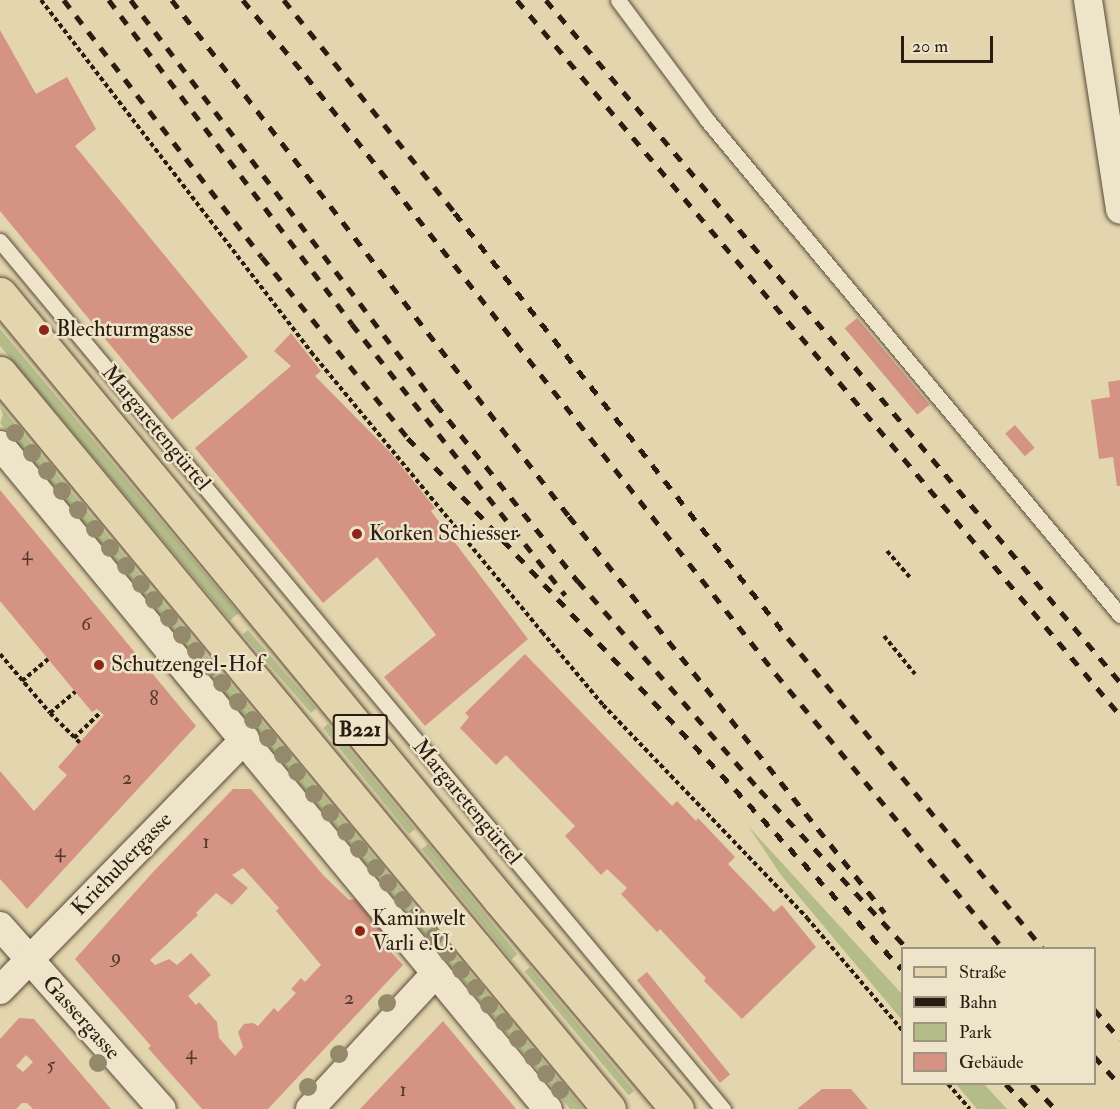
<!DOCTYPE html>
<html>
<head>
<meta charset="utf-8">
<style>
  body { margin:0 }
  #map { position:relative; width:1120px; height:1109px; overflow:hidden; background:#e3d5ae; font-family:"IM FELL Double Pica",serif }
  div>[style] { position:absolute }
  .green>* { inset:0; background:#b4bd8a; transform-origin:0 0 }
  .building>* { inset:0; background:#d59483; transform-origin:0 0 }
  .path>* { height:4px; margin-top:-2px; transform-origin:0; background:repeating-linear-gradient(90deg,#2a1c10 0 4.5px,transparent 0 7.5px) }
  .roads { filter:drop-shadow(0 0 2px #584a38) drop-shadow(0 0 2px #584a38) }
  .lane>* { height:15px; margin:-7.5px; padding:0 7.5px; transform-origin:7.5px; border-radius:7.5px; background:#ede4ca }
  .street>* { height:28px; margin:-14px; padding:0 14px; transform-origin:14px; border-radius:14px; background:#ede4ca }
  .primary>* { height:33px; margin:-16.5px; padding:0 16.5px; transform-origin:16.5px; border-radius:16.5px; background:#e3d5ae }
  .rail>* { height:4.5px; margin-top:-2.25px; transform-origin:0; background:repeating-linear-gradient(90deg,#2a1c10 0 10px,transparent 0 20px) }
  .trees>* { width:18px; height:18px; margin:-9px; border-radius:50%; background:#948a6b }
  .dots>* { width:16px; height:16px; translate:-50% -50%; box-sizing:border-box; border:3px solid #ede4ca; border-radius:50% }
  span { translate:-50% -50%; white-space:nowrap; text-align:center; line-height:1.15; -webkit-text-stroke:5px #ede4ca; paint-order:stroke }
  .number-label { font-size:20px; color:#553a2d }
  .number-label span { -webkit-text-stroke-width:0 }
  .shield-label span { padding:2px 4px; background:#ede4ca; border:2px solid; border-radius:4px; -webkit-text-stroke-width:0 }
  .shield-label { font-size:21px; color:#2a1c10; font-weight:700 }
  .poi-label { font-size:22px; color:#2a1c10 }
  .left { translate:0 -50%; text-align:left }
  .street-label { font-size:22px; color:#2a1c10 }
  .legend { position:absolute; left:901px; top:947px; width:195px; height:138px; box-sizing:border-box; background:#ede4ca; border:2px solid #9f9480; margin:0; padding:8px 10px; list-style:none; font-size:18px; color:#2a1c10 }
  .legend li { display:flex; align-items:center; gap:12px; height:30px }
  .legend b { width:30px; border:2px solid #9f9480 }
  .scale { position:absolute; left:901px; top:36px; width:92px; height:27px; box-sizing:border-box; border:3px solid #2a1c10; border-top:0; padding-left:8px; font-size:18px; line-height:21px; white-space:nowrap; color:#2a1c10; -webkit-text-stroke:4px #ede4ca; paint-order:stroke }
</style>
</head>
<body>
<div id="map">
  <div class="green">
    <div style="left:0;top:329px;width:371px;height:11px;rotate:50deg"></div>
    <div style="clip-path:polygon(0 406px,583px 1109px,570px 1109px,441px 955px,0 423px,3px 415px)"></div>
    <div style="left:248px;top:630px;width:104px;height:7px;rotate:49deg"></div>
    <div style="clip-path:polygon(328px 724px,415px 829px,409px 834px,323px 728px)"></div>
    <div style="clip-path:polygon(748px 826px,902px 994px,902px 1020px,781px 875px)"></div>
    <div style="left:428px;top:844px;width:142px;height:8px;rotate:51deg"></div>
    <div style="left:530px;top:967px;width:162px;height:7px;rotate:50deg"></div>
    <div style="clip-path:polygon(956px 1084px,984px 1084px,1007px 1109px,977px 1109px)"></div>
  </div>
  <div class="building">
    <div style="clip-path:polygon(0 30px,36px 94px,67px 77px,96px 129px,75px 146px,248px 357px,172px 420px,0 211px)"></div>
    <div style="left:857px;top:318px;width:113px;height:16px;rotate:50deg"></div>
    <div style="clip-path:polygon(291px 333px,321px 371px,315px 376px,390px 452px,435px 508px,431px 511px,528px 639px,425px 726px,384px 677px,436px 635px,377px 557px,323px 603px,195px 448px,291px 366px,274px 351px)"></div>
    <div style="clip-path:polygon(1120px 380px,1120px 486px,1117px 486px,1113px 457px,1099px 459px,1091px 400px,1110px 397px,1108px 382px)"></div>
    <div style="left:1015px;top:425px;width:30px;height:13px;rotate:49deg"></div>
    <div style="clip-path:polygon(0 490px,196px 726px,27px 909px,0 879px,0 771px,34px 811px,67px 775px,58px 767px,104px 715px,97px 709px,92px 712px,0 601px)"></div>
    <div style="clip-path:polygon(525px 654px,672px 806px,677px 801px,696px 821px,698px 818px,735px 857px,728px 864px,774px 912px,782px 905px,816px 947px,742px 1019px,704px 981px,706px 978px,660px 929px,657px 932px,621px 894px,627px 888px,607px 869px,601px 875px,565px 836px,575px 826px,506px 755px,496px 765px,460px 728px,469px 717px,465px 713px)"></div>
    <div style="clip-path:polygon(evenodd,233px 789px,251px 789px,323px 875px,349px 900px,355px 899px,393px 944px,389px 950px,403px 965px,268px 1109px,202px 1109px,148px 1048px,151px 1046px,75px 959px,154px 871px,233px 789px,243px 868px,279px 908px,276px 911px,321px 965px,305px 982px,301px 978px,291px 989px,296px 993px,278px 1012px,274px 1008px,258px 1026px,253px 1023px,244px 1024px,238px 1032px,243px 1047px,235px 1056px,219px 1038px,217px 1022px,199px 1002px,196px 1005px,188px 996px,211px 975px,191px 953px,177px 965px,169px 959px,155px 965px,150px 960px,198px 915px,196px 913px,216px 893px,232px 905px,248px 888px,232px 875px,243px 868px)"></div>
    <div style="left:647px;top:972px;width:132px;height:13px;rotate:51deg"></div>
    <div style="clip-path:polygon(evenodd,19px 1018px,34px 1019px,111px 1109px,33px 1109px,27px 1103px,22px 1103px,16px 1109px,0 1109px,0 1039px,19px 1018px,26px 1055px,33px 1062px,23px 1072px,16px 1066px,26px 1055px)"></div>
    <div style="clip-path:polygon(443px 1021px,516px 1109px,360px 1109px)"></div>
    <div style="clip-path:polygon(822px 1089px,851px 1089px,868px 1109px,797px 1109px)"></div>
  </div>
  <div class="path">
    <div style="left:41px;top:0;width:444px;rotate:52.5deg"></div>
    <div style="left:311px;top:352px;width:363px;rotate:50.5deg"></div>
    <div style="left:542px;top:632px;width:95px;rotate:50.1deg"></div>
    <div style="left:603px;top:705px;width:295px;rotate:46.2deg"></div>
    <div style="left:807px;top:918px;width:147px;rotate:49.7deg"></div>
    <div style="left:887px;top:551px;width:37px;rotate:49deg"></div>
    <div style="left:884px;top:636px;width:49px;rotate:50.8deg"></div>
    <div style="left:0;top:654px;width:77px;rotate:49.7deg"></div>
    <div style="left:50px;top:713px;width:42px;rotate:45deg"></div>
    <div style="left:22px;top:681px;width:34px;rotate:-40deg"></div>
    <div style="left:50px;top:713px;width:33px;rotate:-40deg"></div>
    <div style="left:74px;top:738px;width:37px;rotate:-44deg"></div>
    <div style="left:948px;top:1084px;width:33px;rotate:49deg"></div>
  </div>
  <div class="roads">
    <div class="lane">
      <div style="left:618px;top:0;width:149px;rotate:53.4deg"></div>
      <div style="left:707px;top:120px;width:645px;rotate:50.16deg"></div>
      <div style="left:0;top:241px;width:1130px;rotate:50.21deg"></div>
    </div>
    <div class="street">
      <div style="left:1088px;top:0;width:212px;rotate:81.3deg"></div>
      <div style="left:0;top:445px;width:861px;rotate:50.47deg"></div>
      <div style="left:0;top:926px;width:244px;rotate:48.5deg"></div>
      <div style="left:0;top:990px;width:351px;rotate:-45.7deg"></div>
      <div style="left:310px;top:1109px;width:185px;rotate:-47.2deg"></div>
    </div>
    <div class="primary">
      <div style="left:0;top:294px;width:784px;rotate:50.48deg"></div>
      <div style="left:499px;top:899px;width:275px;rotate:49.7deg"></div>
      <div style="left:0;top:373px;width:955px;rotate:50.39deg"></div>
    </div>
  </div>
  <div class="rail">
    <div style="left:64px;top:0;width:324px;rotate:52.4deg"></div>
    <div style="left:262px;top:257px;width:233px;rotate:51.1deg"></div>
    <div style="left:408px;top:438px;width:725px;rotate:47.07deg"></div>
    <div style="left:109px;top:0;width:405px;rotate:53.1deg"></div>
    <div style="left:352px;top:324px;width:345px;rotate:51.8deg"></div>
    <div style="left:131px;top:0;width:506px;rotate:52.95deg"></div>
    <div style="left:436px;top:404px;width:227px;rotate:51.3deg"></div>
    <div style="left:578px;top:581px;width:277px;rotate:49deg"></div>
    <div style="left:760px;top:790px;width:216px;rotate:47.1deg"></div>
    <div style="left:172px;top:0;width:651px;rotate:52.43deg"></div>
    <div style="left:569px;top:516px;width:507px;rotate:51.48deg"></div>
    <div style="left:243px;top:0;width:99px;rotate:50.3deg"></div>
    <div style="left:306px;top:76px;width:761px;rotate:51.83deg"></div>
    <div style="left:776px;top:674px;width:356px;rotate:50.4deg"></div>
    <div style="left:284px;top:0;width:273px;rotate:51.2deg"></div>
    <div style="left:455px;top:213px;width:540px;rotate:51.92deg"></div>
    <div style="left:788px;top:638px;width:401px;rotate:50.6deg"></div>
    <div style="left:517px;top:0;width:935px;rotate:49.86deg"></div>
    <div style="left:546px;top:0;width:891px;rotate:49.91deg"></div>
    <div style="left:1094px;top:1009px;width:40px;rotate:49deg"></div>
    <div style="left:1094px;top:1056px;width:39px;rotate:48deg"></div>
    <div style="left:1006px;top:1084px;width:34px;rotate:47deg"></div>
    <div style="left:1032px;top:1084px;width:34px;rotate:47deg"></div>
  </div>
  <div class="trees">
    <div style="left:15px;top:433px"></div>
    <div style="left:32px;top:453px"></div>
    <div style="left:47px;top:471px"></div>
    <div style="left:62px;top:491px"></div>
    <div style="left:78px;top:510px"></div>
    <div style="left:95px;top:529px"></div>
    <div style="left:110px;top:548px"></div>
    <div style="left:126px;top:566px"></div>
    <div style="left:141px;top:584px"></div>
    <div style="left:154px;top:600px"></div>
    <div style="left:169px;top:618px"></div>
    <div style="left:182px;top:635px"></div>
    <div style="left:196px;top:651px"></div>
    <div style="left:210px;top:667px"></div>
    <div style="left:222px;top:683px"></div>
    <div style="left:238px;top:702px"></div>
    <div style="left:253px;top:720px"></div>
    <div style="left:268px;top:738px"></div>
    <div style="left:283px;top:755px"></div>
    <div style="left:297px;top:772px"></div>
    <div style="left:314px;top:794px"></div>
    <div style="left:330px;top:813px"></div>
    <div style="left:346px;top:832px"></div>
    <div style="left:359px;top:849px"></div>
    <div style="left:376px;top:868px"></div>
    <div style="left:388px;top:883px"></div>
    <div style="left:403px;top:900px"></div>
    <div style="left:417px;top:916px"></div>
    <div style="left:434px;top:937px"></div>
    <div style="left:448px;top:953px"></div>
    <div style="left:461px;top:970px"></div>
    <div style="left:476px;top:988px"></div>
    <div style="left:387px;top:1003px"></div>
    <div style="left:489px;top:1005px"></div>
    <div style="left:504px;top:1022px"></div>
    <div style="left:518px;top:1039px"></div>
    <div style="left:339px;top:1054px"></div>
    <div style="left:533px;top:1057px"></div>
    <div style="left:98px;top:1063px"></div>
    <div style="left:546px;top:1074px"></div>
    <div style="left:308px;top:1087px"></div>
    <div style="left:560px;top:1090px"></div>
  </div>
  <div class="dots">
    <div style="left:44px;top:330px;background:#8f2418"></div>
    <div style="left:357px;top:534px;background:#8f2418"></div>
    <div style="left:99px;top:665px;background:#8f2418"></div>
    <div style="left:360px;top:931px;background:#8f2418"></div>
  </div>
  <div class="number-label">
    <span style="left:27px;top:553px">4</span>
    <span style="left:86px;top:623px">6</span>
    <span style="left:154px;top:698px">8</span>
    <span style="left:127px;top:777px">2</span>
    <span style="left:206px;top:841px">1</span>
    <span style="left:60px;top:850px">4</span>
    <span style="left:116px;top:956px">9</span>
    <span style="left:349px;top:997px">2</span>
    <span style="left:191px;top:1052px">4</span>
    <span style="left:51px;top:1064px">5</span>
    <span style="left:403px;top:1089px">1</span>
  </div>
  <div class="shield-label">
    <span style="left:360px;top:730px">B221</span>
  </div>
  <div class="poi-label">
    <span class="left" style="left:56px;top:330px">Blechturmgasse</span>
    <span class="left" style="left:369px;top:534px">Korken Schiesser</span>
    <span class="left" style="left:111px;top:665px">Schutzengel-Hof</span>
    <span class="left" style="left:372px;top:931px">Kaminwelt<br>Varli e.U.</span>
  </div>
  <div class="street-label">
    <span style="left:156px;top:428px;rotate:50deg">Margaretengürtel</span>
    <span style="left:467px;top:802px;rotate:50deg">Margaretengürtel</span>
    <span style="left:122px;top:864px;rotate:-46deg">Kriehubergasse</span>
    <span style="left:81px;top:1018px;rotate:48deg">Gassergasse</span>
  </div>
  <ul class="legend">
  <li><b style="height:8px;background:#e3d5ae"></b>Straße</li>
  <li><b style="height:8px;background:#2a1c10"></b>Bahn</li>
  <li><b style="height:16px;background:#b4bd8a"></b>Park</li>
  <li><b style="height:16px;background:#d59483"></b>Gebäude</li>
  </ul>
  <div class="scale">20 m</div>
</div>
</body>
</html>
